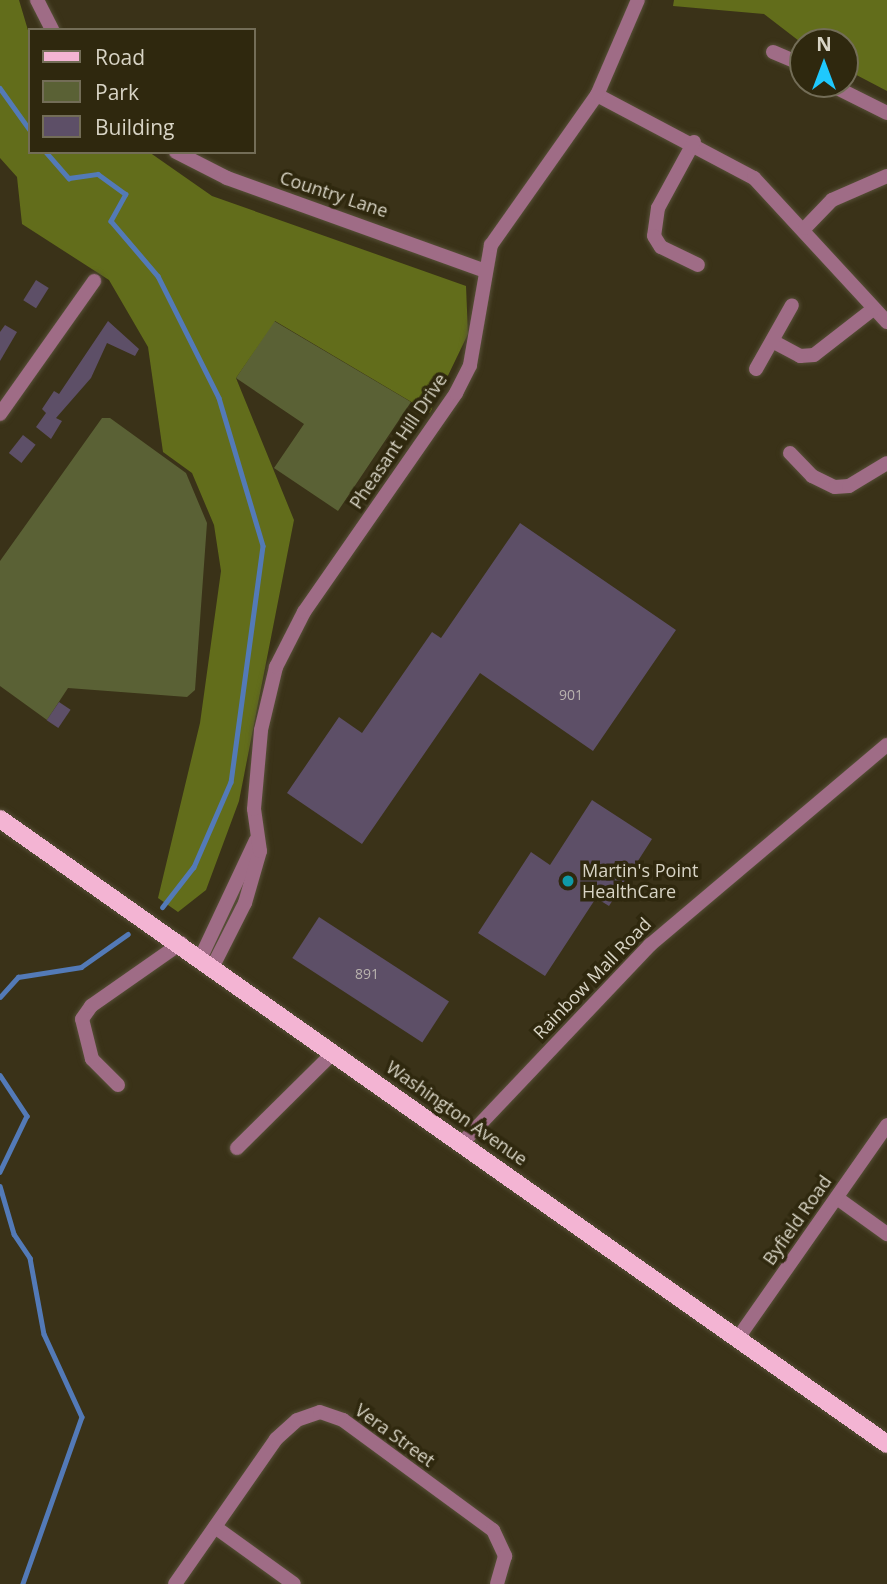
<!DOCTYPE html>
<html>
<head>
<meta charset="utf-8">
<style>
  body { margin:0 }
  #map { position:relative; width:887px; height:1584px; overflow:hidden; background:#3a3218; font-family:"Open Sans",sans-serif }
  div>[style] { position:absolute }
  .green>* { inset:0; background:#5a6135 }
  .forest>* { inset:0; background:#626d1b }
  .stream>* { height:4.5px; margin:-2.25px; padding:0 2.25px; transform-origin:2.25px; border-radius:2.25px; background:#537ab7 }
  .building>* { inset:0; background:#5d4f67; transform-origin:0 0 }
  .roads { filter:drop-shadow(0 0 2px #564f37) drop-shadow(0 0 2px #564f37) }
  .minor>* { height:14px; margin:-7px; padding:0 7px; transform-origin:7px; border-radius:7px; background:#9f6c86 }
  .primary>* { height:18px; margin:-9px; padding:0 9px; transform-origin:9px; border-radius:9px; background:#f3b4d3 }
  .dots>* { width:19px; height:19px; translate:-50% -50%; box-sizing:border-box; border:4px solid #2f280e; border-radius:50% }
  span { translate:-50% -50%; white-space:nowrap; text-align:center; line-height:1.15; -webkit-text-stroke:7px #2f280e; paint-order:stroke }
  .number-label { font-size:14px; color:#b9b3ae }
  .number-label span { -webkit-text-stroke-width:0 }
  .street-label { font-size:18px; color:#d8d4c5 }
  .poi-label { font-size:18px; color:#d8d4c5 }
  .left { translate:0 -50%; text-align:left }
  .legend { position:absolute; left:28px; top:28px; width:228px; height:126px; box-sizing:border-box; background:#2f280e; border:2px solid #736d57; margin:0; padding:9px 12px; list-style:none; font-size:21px; color:#d8d4c5 }
  .legend li { display:flex; align-items:center; gap:14px; height:35px }
  .legend b { width:35px; border:2px solid #736d57 }
  .north { position:absolute; left:789px; top:28px; width:70px; height:70px; box-sizing:border-box; background:#2f280e; border:2px solid #736d57; border-radius:50%; rotate:0deg; font-size:19px; font-weight:700; line-height:28px; text-align:center; color:#d8d4c5 }
  .north::after { content:''; display:block; margin:auto; width:24px; height:32px; background:#1fc9fd; clip-path:polygon(50% 0,100% 100%,50% 72%,0 100%) }
</style>
</head>
<body>
<div id="map">
  <div class="green">
    <div style="clip-path:polygon(274px 321px,411px 402px,338px 511px,274px 468px,304px 424px,236px 378px)"></div>
    <div style="clip-path:polygon(102px 418px,110px 418px,186px 473px,207px 523px,195px 690px,187px 697px,68px 688px,47px 720px,0 686px,0 561px)"></div>
  </div>
  <div class="forest">
    <div style="clip-path:polygon(0 0,19px 0,30px 37px,30px 152px,149px 152px,212px 196px,466px 286px,468px 334px,430px 413px,275px 321px,236px 378px,294px 520px,239px 801px,206px 890px,178px 912px,158px 898px,200px 723px,221px 571px,214px 525px,192px 473px,163px 452px,148px 347px,109px 280px,22px 224px,17px 177px,0 158px)"></div>
    <div style="clip-path:polygon(674px 0,887px 0,887px 91px,845px 69px,845px 42px,803px 44px,764px 14px,673px 6px)"></div>
  </div>
  <div class="stream">
    <div style="left:0;top:88px;width:52px;rotate:54.5deg"></div>
    <div style="left:46px;top:152px;width:35px;rotate:49deg"></div>
    <div style="left:69px;top:178px;width:29px;rotate:-8deg"></div>
    <div style="left:98px;top:174px;width:34px;rotate:36deg"></div>
    <div style="left:126px;top:194px;width:31px;rotate:119deg"></div>
    <div style="left:111px;top:221px;width:72px;rotate:49.5deg"></div>
    <div style="left:158px;top:276px;width:136px;rotate:63.4deg"></div>
    <div style="left:219px;top:398px;width:154px;rotate:73.4deg"></div>
    <div style="left:263px;top:546px;width:238px;rotate:97.7deg"></div>
    <div style="left:231px;top:782px;width:93px;rotate:113.5deg"></div>
    <div style="left:194px;top:867px;width:51px;rotate:127.8deg"></div>
    <div style="left:0;top:997px;width:27px;rotate:-48deg"></div>
    <div style="left:18px;top:977px;width:64px;rotate:-9deg"></div>
    <div style="left:81px;top:967px;width:57px;rotate:-35.1deg"></div>
    <div style="left:0;top:1075px;width:49px;rotate:56.6deg"></div>
    <div style="left:27px;top:1116px;width:62px;rotate:115.7deg"></div>
    <div style="left:0;top:1186px;width:50px;rotate:73.7deg"></div>
    <div style="left:14px;top:1234px;width:29px;rotate:56deg"></div>
    <div style="left:30px;top:1258px;width:77px;rotate:79.6deg"></div>
    <div style="left:44px;top:1334px;width:91px;rotate:65.4deg"></div>
    <div style="left:82px;top:1417px;width:177px;rotate:109.5deg"></div>
  </div>
  <div class="building">
    <div style="left:36px;top:280px;width:15px;height:24px;rotate:32deg"></div>
    <div style="clip-path:polygon(108px 321px,139px 349px,135px 356px,107px 343px,91px 378px,56px 418px,62px 421px,51px 439px,36px 427px,46px 413px,42px 409px,54px 391px,59px 394px)"></div>
    <div style="clip-path:polygon(5px 325px,17px 332px,0 361px,0 332px)"></div>
    <div style="left:23px;top:435px;width:16px;height:23px;rotate:38deg"></div>
    <div style="clip-path:polygon(520px 523px,676px 630px,593px 751px,480px 673px,362px 844px,287px 793px,339px 717px,362px 733px,432px 632px,441px 638px)"></div>
    <div style="left:59px;top:702px;width:14px;height:22px;rotate:34deg"></div>
    <div style="clip-path:polygon(592px 800px,652px 839px,609px 906px,596px 898px,545px 976px,478px 933px,531px 852px,550px 865px)"></div>
    <div style="left:319px;top:917px;width:155px;height:49px;rotate:33deg"></div>
  </div>
  <div class="roads">
    <div class="minor">
      <div style="left:37px;top:0;width:34px;rotate:63deg"></div>
      <div style="left:773px;top:52px;width:33px;rotate:23deg"></div>
      <div style="left:829px;top:84px;width:65px;rotate:26.6deg"></div>
      <div style="left:597px;top:95px;width:178px;rotate:27.9deg"></div>
      <div style="left:754px;top:178px;width:196px;rotate:47.3deg"></div>
      <div style="left:694px;top:142px;width:75px;rotate:118.6deg"></div>
      <div style="left:658px;top:208px;width:28px;rotate:98deg"></div>
      <div style="left:654px;top:236px;width:13px;rotate:58deg"></div>
      <div style="left:661px;top:247px;width:41px;rotate:25.9deg"></div>
      <div style="left:176px;top:152px;width:57px;rotate:27deg"></div>
      <div style="left:227px;top:178px;width:271px;rotate:19.8deg"></div>
      <div style="left:805px;top:228px;width:39px;rotate:-46deg"></div>
      <div style="left:832px;top:200px;width:60px;rotate:-23.6deg"></div>
      <div style="left:774px;top:342px;width:30px;rotate:28deg"></div>
      <div style="left:800px;top:356px;width:14px;rotate:-4deg"></div>
      <div style="left:814px;top:355px;width:75px;rotate:-37.9deg"></div>
      <div style="left:756px;top:369px;width:73px;rotate:-60.6deg"></div>
      <div style="left:0;top:414px;width:163px;rotate:-54.7deg"></div>
      <div style="left:790px;top:453px;width:32px;rotate:46deg"></div>
      <div style="left:812px;top:476px;width:25px;rotate:26deg"></div>
      <div style="left:835px;top:487px;width:14px;rotate:-4deg"></div>
      <div style="left:849px;top:486px;width:44px;rotate:-31.2deg"></div>
      <div style="left:201px;top:957px;width:129px;rotate:-64.8deg"></div>
      <div style="left:213px;top:966px;width:71px;rotate:-63.1deg"></div>
      <div style="left:245px;top:903px;width:54px;rotate:-73.9deg"></div>
      <div style="left:260px;top:851px;width:42px;rotate:-98.1deg"></div>
      <div style="left:254px;top:809px;width:79px;rotate:-84.9deg"></div>
      <div style="left:261px;top:730px;width:65px;rotate:-76.6deg"></div>
      <div style="left:276px;top:667px;width:62px;rotate:-63deg"></div>
      <div style="left:304px;top:612px;width:267px;rotate:-55.2deg"></div>
      <div style="left:456px;top:393px;width:31px;rotate:-63deg"></div>
      <div style="left:470px;top:365px;width:122px;rotate:-80.1deg"></div>
      <div style="left:491px;top:245px;width:184px;rotate:-54.8deg"></div>
      <div style="left:597px;top:95px;width:103px;rotate:-66.7deg"></div>
      <div style="left:118px;top:1085px;width:37px;rotate:-135deg"></div>
      <div style="left:92px;top:1059px;width:41px;rotate:-104deg"></div>
      <div style="left:82px;top:1019px;width:16px;rotate:-55deg"></div>
      <div style="left:91px;top:1006px;width:110px;rotate:-35deg"></div>
      <div style="left:463px;top:1142px;width:272px;rotate:-46.5deg"></div>
      <div style="left:650px;top:945px;width:310px;rotate:-40.2deg"></div>
      <div style="left:237px;top:1148px;width:135px;rotate:-44.7deg"></div>
      <div style="left:837px;top:1198px;width:62px;rotate:35.8deg"></div>
      <div style="left:738px;top:1338px;width:260px;rotate:-55deg"></div>
      <div style="left:215px;top:1527px;width:97px;rotate:35.8deg"></div>
      <div style="left:175px;top:1584px;width:177px;rotate:-55.1deg"></div>
      <div style="left:276px;top:1439px;width:28px;rotate:-42deg"></div>
      <div style="left:297px;top:1420px;width:24px;rotate:-19deg"></div>
      <div style="left:320px;top:1412px;width:24px;rotate:19deg"></div>
      <div style="left:343px;top:1420px;width:186px;rotate:36.3deg"></div>
      <div style="left:493px;top:1530px;width:29px;rotate:65deg"></div>
      <div style="left:505px;top:1556px;width:29px;rotate:106deg"></div>
    </div>
    <div class="primary">
      <div style="left:0;top:819px;width:1085px;rotate:35.17deg"></div>
    </div>
  </div>
  <div class="dots">
    <div style="left:568px;top:881px;background:#0f9aa8"></div>
  </div>
  <div class="number-label">
    <span style="left:571px;top:695px">901</span>
    <span style="left:367px;top:974px">891</span>
  </div>
  <div class="street-label">
    <span style="left:334px;top:194px;rotate:18deg">Country Lane</span>
    <span style="left:398px;top:441px;rotate:-56deg">Pheasant Hill Drive</span>
    <span style="left:592px;top:978px;rotate:-46deg">Rainbow Mall Road</span>
    <span style="left:457px;top:1113px;rotate:35deg">Washington Avenue</span>
    <span style="left:797px;top:1220px;rotate:-55deg">Byfield Road</span>
    <span style="left:395px;top:1435px;rotate:36deg">Vera Street</span>
  </div>
  <div class="poi-label">
    <span class="left" style="left:582px;top:881px">Martin's Point<br>HealthCare</span>
  </div>
  <ul class="legend">
  <li><b style="height:9px;background:#f3b4d3"></b>Road</li>
  <li><b style="height:19px;background:#5a6135"></b>Park</li>
  <li><b style="height:19px;background:#5d4f67"></b>Building</li>
  </ul>
  <div class="north">N</div>
</div>
</body>
</html>
